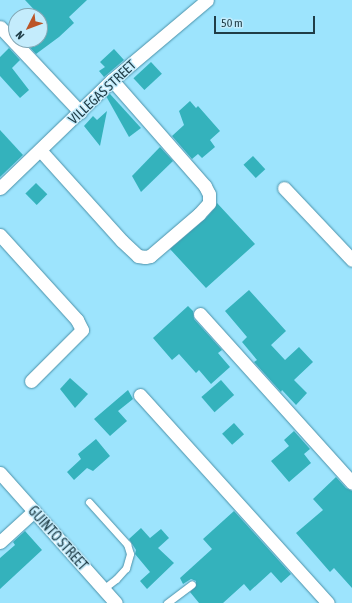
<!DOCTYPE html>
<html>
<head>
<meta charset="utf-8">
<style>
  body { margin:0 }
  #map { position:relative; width:352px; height:603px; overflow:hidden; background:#9de4fd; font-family:"Asap Condensed",sans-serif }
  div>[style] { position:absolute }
  .building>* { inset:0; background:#34b2bc; transform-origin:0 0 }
  .roads { filter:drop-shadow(0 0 1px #4b91a9) drop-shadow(0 0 1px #4b91a9) }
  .lane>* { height:7px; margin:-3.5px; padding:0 3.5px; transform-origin:3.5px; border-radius:3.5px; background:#fff }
  .street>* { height:13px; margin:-6.5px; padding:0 6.5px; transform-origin:6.5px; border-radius:6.5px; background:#fff }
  span { translate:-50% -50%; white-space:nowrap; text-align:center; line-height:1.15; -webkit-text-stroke:3px #c4ecfc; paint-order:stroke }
  .street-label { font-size:14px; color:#203d47 }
  .north { position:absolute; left:8px; top:8px; width:40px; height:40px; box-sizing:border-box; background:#c4ecfc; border:1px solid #82a6b4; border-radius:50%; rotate:228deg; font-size:11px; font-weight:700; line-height:16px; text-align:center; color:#203d47 }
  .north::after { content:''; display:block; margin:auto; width:14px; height:18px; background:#bb5527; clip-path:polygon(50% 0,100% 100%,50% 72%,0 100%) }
  .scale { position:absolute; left:214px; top:16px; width:101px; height:18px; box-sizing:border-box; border:2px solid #203d47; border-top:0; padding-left:5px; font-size:12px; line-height:14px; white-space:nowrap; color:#203d47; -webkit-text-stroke:3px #c4ecfc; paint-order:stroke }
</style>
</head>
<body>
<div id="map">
  <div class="building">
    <div style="clip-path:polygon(25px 0,87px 0,69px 17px,74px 23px,59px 37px,36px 54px,23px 40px,40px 40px,40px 16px)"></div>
    <div style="clip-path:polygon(9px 48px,20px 60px,12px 68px,29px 90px,20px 98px,0 76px,0 57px)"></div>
    <div style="clip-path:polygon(114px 49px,124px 60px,104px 77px,99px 71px,105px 67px,100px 62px)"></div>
    <div style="left:151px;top:62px;width:16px;height:24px;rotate:47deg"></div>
    <div style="clip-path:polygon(110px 94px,141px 128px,129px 137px,106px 96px)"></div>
    <div style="clip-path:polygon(190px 101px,196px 108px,198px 106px,220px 131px,210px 140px,215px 147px,202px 158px,198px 154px,192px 159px,172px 136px,184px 125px,179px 111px)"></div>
    <div style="clip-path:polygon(107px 111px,100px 146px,84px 126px,93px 116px,97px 120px)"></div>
    <div style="clip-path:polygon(0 130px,23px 155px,0 177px)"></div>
    <div style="clip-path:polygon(160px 147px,173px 161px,141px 192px,132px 176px)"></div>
    <div style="left:253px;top:156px;width:18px;height:13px;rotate:47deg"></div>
    <div style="left:36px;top:183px;width:16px;height:15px;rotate:45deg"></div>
    <div style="clip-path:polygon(217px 203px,255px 244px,206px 288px,170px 249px,205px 219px,215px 208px)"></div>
    <div style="clip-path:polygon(249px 290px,286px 331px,271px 345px,285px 360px,299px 347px,313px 362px,294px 380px,307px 393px,296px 405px,282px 390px,281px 392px,254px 362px,257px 360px,242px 342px,247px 337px,225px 311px)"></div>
    <div style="clip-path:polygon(188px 306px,193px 311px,194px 319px,222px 350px,218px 353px,230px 367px,211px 384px,199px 370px,196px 373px,179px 354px,172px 360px,153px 338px)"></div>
    <div style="clip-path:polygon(70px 378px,88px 394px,75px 408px,60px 389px)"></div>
    <div style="left:221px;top:380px;width:20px;height:26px;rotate:49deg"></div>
    <div style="clip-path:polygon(128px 390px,133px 399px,118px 411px,127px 421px,110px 436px,94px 419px)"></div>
    <div style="left:234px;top:423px;width:15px;height:16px;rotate:48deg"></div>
    <div style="clip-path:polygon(294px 431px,310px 449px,304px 454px,311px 463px,289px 482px,271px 461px,289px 446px,284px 440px)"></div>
    <div style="clip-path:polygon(96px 439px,110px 456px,93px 471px,87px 468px,74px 480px,67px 472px,81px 459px,78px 454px)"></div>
    <div style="clip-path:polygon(336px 477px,346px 488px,352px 491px,352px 588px,334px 568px,330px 572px,296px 533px,323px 510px,313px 499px)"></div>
    <div style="clip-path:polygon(234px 511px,291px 574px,281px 583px,271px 572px,250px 591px,244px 584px,223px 603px,199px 603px,190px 592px,196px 586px,196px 581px,191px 579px,183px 584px,180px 578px,212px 549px,203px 539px)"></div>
    <div style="clip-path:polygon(141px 528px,150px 538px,161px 529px,169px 538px,158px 548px,174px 563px,147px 589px,140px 581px,150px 572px,135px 554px,136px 550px,129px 539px)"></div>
    <div style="clip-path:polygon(25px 531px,42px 550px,0 589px,0 558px,15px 545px,13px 542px)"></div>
  </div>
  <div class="roads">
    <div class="lane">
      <div style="left:89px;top:502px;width:57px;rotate:47.9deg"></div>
      <div style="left:127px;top:544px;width:10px;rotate:73deg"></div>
      <div style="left:130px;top:554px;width:15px;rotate:106deg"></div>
      <div style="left:126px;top:568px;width:15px;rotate:132deg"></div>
      <div style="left:116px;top:579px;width:16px;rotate:142deg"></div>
      <div style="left:167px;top:603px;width:31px;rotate:-37deg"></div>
    </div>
    <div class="street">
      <div style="left:0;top:27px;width:117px;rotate:46.7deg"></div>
      <div style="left:40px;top:150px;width:122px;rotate:48deg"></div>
      <div style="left:122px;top:241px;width:22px;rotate:43deg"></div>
      <div style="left:138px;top:256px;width:7px;rotate:8deg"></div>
      <div style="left:145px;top:257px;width:5px;rotate:-11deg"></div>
      <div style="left:150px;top:256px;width:65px;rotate:-40.6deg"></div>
      <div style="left:199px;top:214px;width:15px;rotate:-48deg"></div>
      <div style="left:209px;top:203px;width:9px;rotate:-90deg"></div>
      <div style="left:209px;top:194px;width:9px;rotate:-117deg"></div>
      <div style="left:205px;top:186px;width:141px;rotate:-131.3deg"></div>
      <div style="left:0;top:188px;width:156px;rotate:-44deg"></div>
      <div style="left:112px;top:80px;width:124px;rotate:-40.1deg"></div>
      <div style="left:284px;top:188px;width:99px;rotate:46.6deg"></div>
      <div style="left:0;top:235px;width:115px;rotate:47.8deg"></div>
      <div style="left:77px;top:320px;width:11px;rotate:63deg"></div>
      <div style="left:82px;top:330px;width:72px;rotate:135deg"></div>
      <div style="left:200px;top:314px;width:227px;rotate:48deg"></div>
      <div style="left:140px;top:395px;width:280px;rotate:47.9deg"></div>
      <div style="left:0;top:473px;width:174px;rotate:48.3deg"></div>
      <div style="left:0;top:542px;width:46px;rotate:-42.4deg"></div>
    </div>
  </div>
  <div class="street-label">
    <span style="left:102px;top:92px;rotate:-43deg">VILLEGAS STREET</span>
    <span style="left:58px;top:538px;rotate:48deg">GUINTO STREET</span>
  </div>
  <div class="north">N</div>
  <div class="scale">50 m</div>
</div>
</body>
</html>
